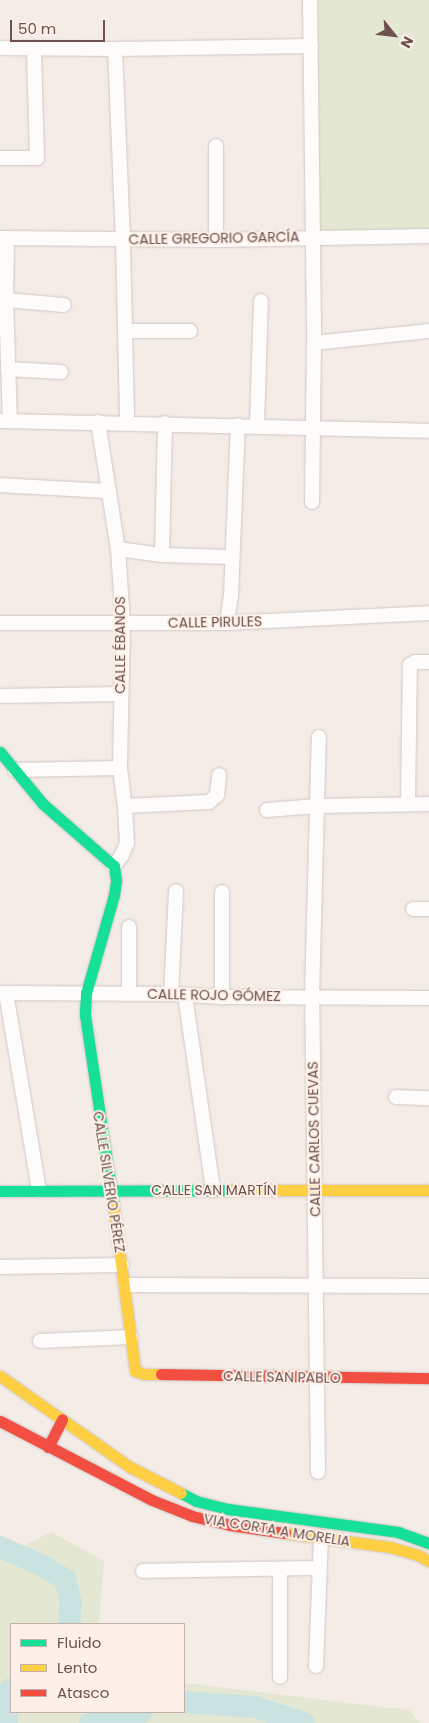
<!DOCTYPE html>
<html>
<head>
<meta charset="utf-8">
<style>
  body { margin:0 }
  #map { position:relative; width:429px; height:1723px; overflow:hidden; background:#f4ece7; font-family:Poppins,sans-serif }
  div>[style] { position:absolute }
  .green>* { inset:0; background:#e4e8d3; transform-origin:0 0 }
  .river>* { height:22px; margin:-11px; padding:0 11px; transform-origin:11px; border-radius:11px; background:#cbe3e0 }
  .roads { filter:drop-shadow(0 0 1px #d1c7c3) drop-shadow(0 0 1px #d1c7c3) }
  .street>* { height:14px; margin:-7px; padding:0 7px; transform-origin:7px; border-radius:7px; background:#fdfcfb }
  .fast>* { height:11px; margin:-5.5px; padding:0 5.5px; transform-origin:5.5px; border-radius:5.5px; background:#16e098 }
  .slow>* { height:11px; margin:-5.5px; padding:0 5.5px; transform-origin:5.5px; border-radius:5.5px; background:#ffcf43 }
  .jam>* { height:11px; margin:-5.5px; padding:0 5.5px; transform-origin:5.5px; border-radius:5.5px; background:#f24e42 }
  span { translate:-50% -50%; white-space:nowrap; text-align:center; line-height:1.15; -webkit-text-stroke:4px #fcf0e8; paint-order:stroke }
  .street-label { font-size:14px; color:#6d514c }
  .legend { position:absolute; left:10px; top:1623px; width:175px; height:90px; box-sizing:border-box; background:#fcf0e8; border:1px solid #c3b0aa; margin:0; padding:6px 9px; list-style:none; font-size:15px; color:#6d514c }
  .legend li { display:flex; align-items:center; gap:10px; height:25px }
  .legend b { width:25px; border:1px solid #c3b0aa }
  .north { position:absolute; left:369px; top:10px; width:50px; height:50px; -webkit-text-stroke:4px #fcf0e8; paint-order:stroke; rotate:119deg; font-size:14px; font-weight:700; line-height:20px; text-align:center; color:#6d514c }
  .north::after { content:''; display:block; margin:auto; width:18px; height:22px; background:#6d514c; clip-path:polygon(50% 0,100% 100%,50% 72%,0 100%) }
  .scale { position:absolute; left:10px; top:20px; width:95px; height:22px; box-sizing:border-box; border:2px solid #6d514c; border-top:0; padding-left:6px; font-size:15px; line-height:18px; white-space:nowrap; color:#6d514c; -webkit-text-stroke:4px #fcf0e8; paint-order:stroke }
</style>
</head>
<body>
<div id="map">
  <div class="green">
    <div style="left:318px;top:0;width:111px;height:230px"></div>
    <div style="clip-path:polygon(51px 1532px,104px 1561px,99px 1624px,11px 1624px,11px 1712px,184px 1712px,184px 1683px,409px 1710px,420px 1723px,0 1723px,0 1558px)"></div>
  </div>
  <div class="river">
    <div style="left:0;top:1547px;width:47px;rotate:23.8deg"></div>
    <div style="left:43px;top:1566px;width:26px;rotate:31deg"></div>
    <div style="left:65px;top:1579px;width:25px;rotate:76deg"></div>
    <div style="left:71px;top:1603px;width:21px;rotate:95deg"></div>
    <div style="left:184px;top:1702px;width:70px;rotate:4.1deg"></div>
    <div style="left:254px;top:1707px;width:52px;rotate:17.7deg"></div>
    <div style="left:7px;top:1723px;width:27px;rotate:-92deg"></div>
    <div style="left:6px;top:1696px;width:9px;rotate:-54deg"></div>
    <div style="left:90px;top:1723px;width:53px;rotate:-11.9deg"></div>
  </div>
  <div class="roads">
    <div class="street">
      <div style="left:310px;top:0;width:343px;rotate:89.3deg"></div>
      <div style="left:314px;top:343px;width:159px;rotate:90.7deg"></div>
      <div style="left:0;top:48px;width:115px;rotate:0.5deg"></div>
      <div style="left:115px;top:49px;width:196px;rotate:-0.9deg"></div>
      <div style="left:115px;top:49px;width:191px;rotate:87.6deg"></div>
      <div style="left:123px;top:240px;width:182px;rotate:88.7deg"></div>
      <div style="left:0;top:158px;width:37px"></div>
      <div style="left:37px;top:158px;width:110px;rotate:-91.6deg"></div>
      <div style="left:0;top:238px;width:216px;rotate:0.5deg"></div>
      <div style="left:216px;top:240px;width:213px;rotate:-1.1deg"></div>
      <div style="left:7px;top:238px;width:62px;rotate:90.9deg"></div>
      <div style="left:6px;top:300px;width:120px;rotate:88.1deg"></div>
      <div style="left:216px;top:240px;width:94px;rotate:-90deg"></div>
      <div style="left:6px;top:300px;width:58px;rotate:4.9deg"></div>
      <div style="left:125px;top:331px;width:65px"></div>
      <div style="left:314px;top:343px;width:116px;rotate:-6deg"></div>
      <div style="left:8px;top:369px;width:53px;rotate:3.2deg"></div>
      <div style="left:0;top:421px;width:429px;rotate:1.3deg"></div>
      <div style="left:98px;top:422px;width:129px;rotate:81.1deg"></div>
      <div style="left:118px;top:549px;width:74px;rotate:86.1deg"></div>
      <div style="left:123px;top:623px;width:145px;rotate:91.2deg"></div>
      <div style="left:120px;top:768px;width:38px;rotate:83deg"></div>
      <div style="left:125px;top:806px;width:37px;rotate:87deg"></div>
      <div style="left:127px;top:843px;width:13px;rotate:113deg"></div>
      <div style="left:122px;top:855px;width:14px;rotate:126deg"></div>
      <div style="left:257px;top:425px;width:124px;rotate:-88.2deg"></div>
      <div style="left:0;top:485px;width:109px;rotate:3.2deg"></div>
      <div style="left:118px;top:549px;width:44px;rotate:7.8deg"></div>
      <div style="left:162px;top:555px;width:70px;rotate:1.6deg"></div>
      <div style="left:162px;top:555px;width:132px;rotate:-88.7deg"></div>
      <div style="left:0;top:623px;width:227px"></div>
      <div style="left:227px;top:623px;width:202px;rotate:-2.8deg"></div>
      <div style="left:227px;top:623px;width:27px;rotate:-82deg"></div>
      <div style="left:231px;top:596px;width:171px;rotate:-87.7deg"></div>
      <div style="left:0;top:696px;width:120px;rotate:-1deg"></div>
      <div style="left:15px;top:770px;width:105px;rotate:-1.1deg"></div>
      <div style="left:408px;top:803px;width:138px;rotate:-89.2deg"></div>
      <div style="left:410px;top:665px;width:6px;rotate:-31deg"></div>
      <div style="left:415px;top:662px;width:14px"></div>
      <div style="left:125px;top:806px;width:84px;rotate:-2.7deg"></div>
      <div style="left:209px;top:802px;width:11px;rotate:-41deg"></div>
      <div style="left:217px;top:795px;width:20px;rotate:-84deg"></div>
      <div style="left:267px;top:810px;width:50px;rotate:-4.6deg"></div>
      <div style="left:317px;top:806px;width:112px;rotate:-1deg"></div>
      <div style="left:222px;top:892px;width:105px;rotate:90deg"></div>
      <div style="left:413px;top:909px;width:16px"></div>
      <div style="left:0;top:993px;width:171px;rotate:0.3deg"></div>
      <div style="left:171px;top:994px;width:51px;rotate:3.4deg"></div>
      <div style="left:222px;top:997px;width:207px;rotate:0.3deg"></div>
      <div style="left:6px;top:993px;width:200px;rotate:80.5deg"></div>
      <div style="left:129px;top:994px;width:67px;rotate:-90deg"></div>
      <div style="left:171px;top:994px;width:103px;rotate:-87.2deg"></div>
      <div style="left:185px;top:995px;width:197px;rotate:81.8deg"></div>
      <div style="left:396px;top:1097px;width:33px;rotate:2deg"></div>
      <div style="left:0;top:1267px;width:122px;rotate:-0.9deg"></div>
      <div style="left:125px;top:1285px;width:304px;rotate:0.2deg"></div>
      <div style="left:40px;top:1341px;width:91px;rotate:-2.5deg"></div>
      <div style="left:318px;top:1472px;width:475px;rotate:-90.7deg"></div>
      <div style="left:312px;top:997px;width:260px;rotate:-88.5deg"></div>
      <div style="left:143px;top:1571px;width:176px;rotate:-1deg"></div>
      <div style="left:316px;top:1666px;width:129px;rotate:-87.8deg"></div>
      <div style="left:280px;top:1677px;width:107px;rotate:-90deg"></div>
    </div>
    <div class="fast">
      <div style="left:0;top:752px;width:67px;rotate:50.4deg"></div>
      <div style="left:43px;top:804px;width:94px;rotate:41.1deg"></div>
      <div style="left:114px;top:866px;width:15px;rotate:82deg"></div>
      <div style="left:116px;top:881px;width:14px;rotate:98deg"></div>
      <div style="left:114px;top:895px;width:102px;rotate:105.9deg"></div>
      <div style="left:86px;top:993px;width:22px;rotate:93deg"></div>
      <div style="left:85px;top:1015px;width:190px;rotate:81.5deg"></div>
      <div style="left:0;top:1191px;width:230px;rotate:-0.2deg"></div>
      <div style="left:181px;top:1493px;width:17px;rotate:28deg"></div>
      <div style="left:196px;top:1501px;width:33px;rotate:14deg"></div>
      <div style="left:228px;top:1509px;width:172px;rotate:7.7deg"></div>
      <div style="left:398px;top:1532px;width:33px;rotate:20deg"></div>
    </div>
    <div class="slow">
      <div style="left:230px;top:1190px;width:199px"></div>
      <div style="left:113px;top:1203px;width:169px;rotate:82.5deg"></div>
      <div style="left:135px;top:1371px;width:9px;rotate:18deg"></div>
      <div style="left:144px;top:1374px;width:17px"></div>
      <div style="left:0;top:1376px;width:159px;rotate:35deg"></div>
      <div style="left:130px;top:1467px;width:57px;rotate:27deg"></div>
      <div style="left:285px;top:1533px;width:106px;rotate:7.6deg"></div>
      <div style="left:390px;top:1547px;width:29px;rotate:16deg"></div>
      <div style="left:418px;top:1555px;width:13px;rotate:29deg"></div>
    </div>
    <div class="jam">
      <div style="left:161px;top:1374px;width:268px;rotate:0.9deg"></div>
      <div style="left:0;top:1421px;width:171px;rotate:27.5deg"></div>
      <div style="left:152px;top:1500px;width:43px;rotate:21.8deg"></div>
      <div style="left:192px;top:1516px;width:39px;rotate:13deg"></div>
      <div style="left:230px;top:1525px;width:56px;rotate:8.3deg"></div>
      <div style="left:48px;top:1447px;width:31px;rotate:-63deg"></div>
    </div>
  </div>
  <div class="street-label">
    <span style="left:214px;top:238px;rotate:-1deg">CALLE GREGORIO GARCÍA</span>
    <span style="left:215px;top:622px;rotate:-1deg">CALLE PIRULES</span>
    <span style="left:120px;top:645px;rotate:-90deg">CALLE ÉBANOS</span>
    <span style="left:214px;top:995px;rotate:1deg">CALLE ROJO GÓMEZ</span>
    <span style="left:314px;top:1139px;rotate:-91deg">CALLE CARLOS CUEVAS</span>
    <span style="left:109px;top:1182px;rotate:81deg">CALLE SILVERIO PÉREZ</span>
    <span style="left:214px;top:1190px">CALLE SAN MARTÍN</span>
    <span style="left:282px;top:1377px;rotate:1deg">CALLE SAN PABLO</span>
    <span style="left:277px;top:1530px;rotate:9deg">VIA CORTA A MORELIA</span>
  </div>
  <ul class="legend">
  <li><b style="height:6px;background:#16e098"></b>Fluido</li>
  <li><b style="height:6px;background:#ffcf43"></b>Lento</li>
  <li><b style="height:6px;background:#f24e42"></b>Atasco</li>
  </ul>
  <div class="north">N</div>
  <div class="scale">50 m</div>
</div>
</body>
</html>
